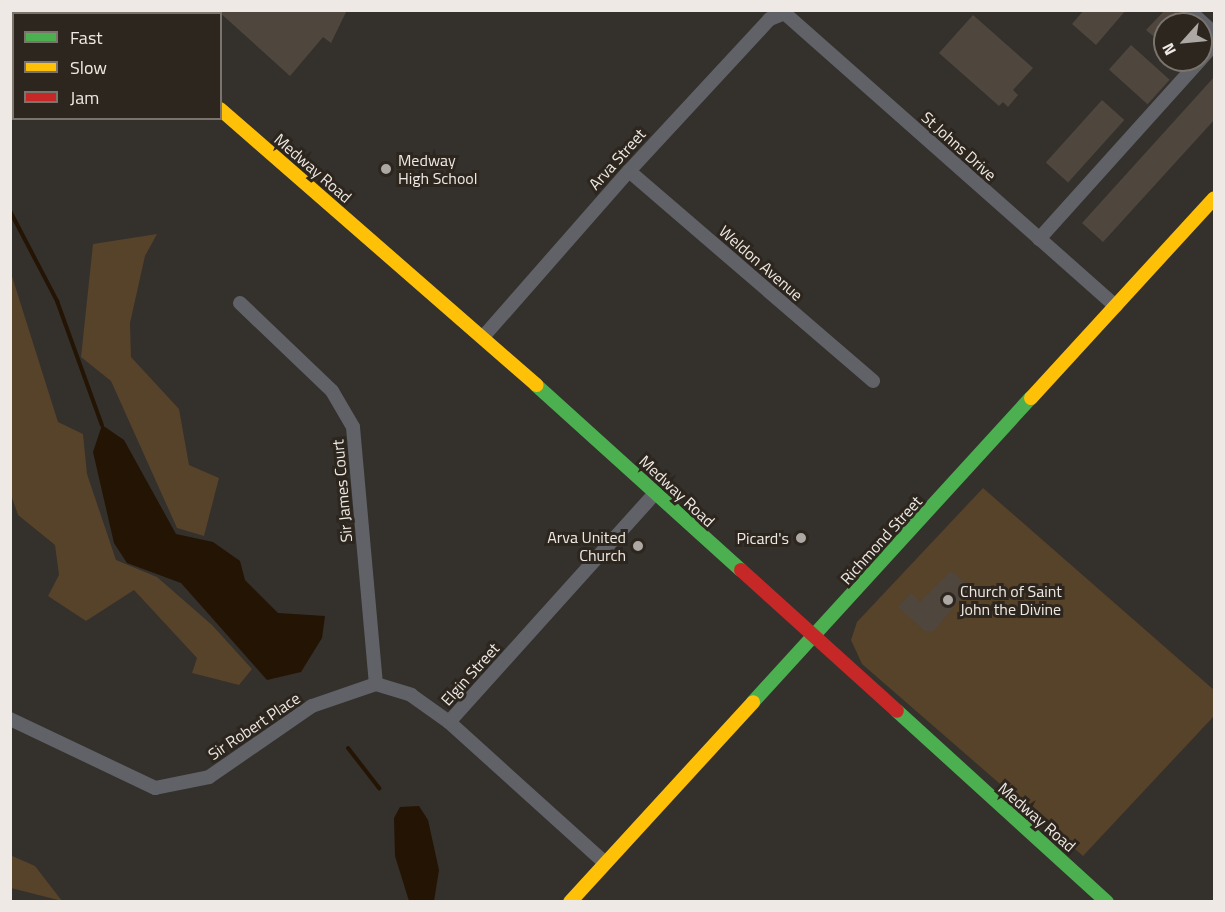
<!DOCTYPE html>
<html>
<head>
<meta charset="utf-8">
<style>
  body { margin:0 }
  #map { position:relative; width:1225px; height:912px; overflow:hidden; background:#34302c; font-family:"Titillium Web",sans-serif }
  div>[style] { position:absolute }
  .green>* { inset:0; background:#57422a }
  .water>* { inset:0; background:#241404 }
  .stream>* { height:4px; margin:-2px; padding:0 2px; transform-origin:2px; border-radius:2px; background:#241404 }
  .building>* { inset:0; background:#4f473e; transform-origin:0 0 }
  .street>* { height:14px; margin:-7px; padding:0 7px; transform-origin:7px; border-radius:7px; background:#606267 }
  .fast>* { height:14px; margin:-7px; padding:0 7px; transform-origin:7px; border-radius:7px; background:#4caf50 }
  .slow>* { height:14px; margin:-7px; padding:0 7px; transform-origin:7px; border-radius:7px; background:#ffc107 }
  .jam>* { height:14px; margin:-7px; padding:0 7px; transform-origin:7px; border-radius:7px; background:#c62828 }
  .dots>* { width:16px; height:16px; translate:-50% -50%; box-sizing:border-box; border:3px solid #2d261e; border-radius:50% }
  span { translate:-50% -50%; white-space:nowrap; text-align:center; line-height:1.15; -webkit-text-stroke:6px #2d261e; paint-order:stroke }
  .street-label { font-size:16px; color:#eee9e4 }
  .poi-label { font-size:16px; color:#eee9e4 }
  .left { translate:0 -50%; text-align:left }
  .right { translate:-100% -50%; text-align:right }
  .frame { position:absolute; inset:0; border:12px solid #eee9e4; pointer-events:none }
  .legend { position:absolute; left:12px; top:12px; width:210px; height:108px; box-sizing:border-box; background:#2d261e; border:2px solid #7a746d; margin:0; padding:8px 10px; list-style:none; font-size:18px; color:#eee9e4 }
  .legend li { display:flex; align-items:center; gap:12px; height:30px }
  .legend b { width:30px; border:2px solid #7a746d }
  .north { position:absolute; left:1153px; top:12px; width:60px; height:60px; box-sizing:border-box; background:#2d261e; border:2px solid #7a746d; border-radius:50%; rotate:243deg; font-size:16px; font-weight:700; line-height:24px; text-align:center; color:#eee9e4 }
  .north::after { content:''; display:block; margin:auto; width:21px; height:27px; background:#ada8a4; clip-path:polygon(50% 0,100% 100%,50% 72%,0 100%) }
</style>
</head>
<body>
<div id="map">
  <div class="green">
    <div style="clip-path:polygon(157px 234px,145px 256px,130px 323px,131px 357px,179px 409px,189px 465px,219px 478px,204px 536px,177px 528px,111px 381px,81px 357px,93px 244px)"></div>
    <div style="clip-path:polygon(10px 270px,58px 422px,83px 434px,87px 474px,116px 560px,157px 577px,212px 625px,252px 669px,239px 685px,192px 673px,197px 658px,134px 590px,86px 621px,48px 596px,59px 575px,55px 545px,18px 515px,11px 495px)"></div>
    <div style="clip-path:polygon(983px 488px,1214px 690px,1214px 716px,1083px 856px,862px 664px,851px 640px,857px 622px)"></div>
    <div style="clip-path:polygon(10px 855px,35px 866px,62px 901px,11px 888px)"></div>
  </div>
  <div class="water">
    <div style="clip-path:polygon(102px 425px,124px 440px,176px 534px,213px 542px,240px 561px,245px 580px,278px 613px,325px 616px,322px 638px,301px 672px,267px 680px,181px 583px,127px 563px,114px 543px,93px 452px)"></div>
    <div style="clip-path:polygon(419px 806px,428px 820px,439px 870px,434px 901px,409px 901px,395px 856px,394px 818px,400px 807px)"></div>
  </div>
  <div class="stream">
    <div style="left:10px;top:211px;width:102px;rotate:62.4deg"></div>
    <div style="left:57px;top:301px;width:132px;rotate:70.1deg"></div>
    <div style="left:348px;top:748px;width:51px;rotate:52.2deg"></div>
  </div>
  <div class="building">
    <div style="clip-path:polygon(217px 10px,347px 10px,331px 43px,323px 37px,290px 76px)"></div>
    <div style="clip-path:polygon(1084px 10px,1126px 10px,1096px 45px,1072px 24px)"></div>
    <div style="clip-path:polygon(1165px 10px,1174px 10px,1190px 24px,1165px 24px,1165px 46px,1146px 30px)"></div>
    <div style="clip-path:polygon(973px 15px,1033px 68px,1013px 90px,1018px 95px,1008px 107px,1003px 102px,999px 106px,939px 53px)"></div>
    <div style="left:1131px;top:45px;width:52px;height:33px;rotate:42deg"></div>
    <div style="clip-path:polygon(1215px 76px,1215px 119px,1103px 242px,1082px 223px)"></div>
    <div style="left:1102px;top:100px;width:30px;height:84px;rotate:42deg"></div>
    <div style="clip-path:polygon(951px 571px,970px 587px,933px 632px,925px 631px,898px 607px,911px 593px,920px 602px)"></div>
  </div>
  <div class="street">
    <div style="left:781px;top:10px;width:447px;rotate:41.5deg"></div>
    <div style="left:1189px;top:10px;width:34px;rotate:43deg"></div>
    <div style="left:1201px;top:59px;width:20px;rotate:-49deg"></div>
    <div style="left:629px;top:171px;width:322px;rotate:40.7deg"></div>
    <div style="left:1039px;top:239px;width:241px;rotate:-48deg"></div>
    <div style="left:240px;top:303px;width:127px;rotate:43.7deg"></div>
    <div style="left:332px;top:391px;width:42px;rotate:59.7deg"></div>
    <div style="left:353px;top:427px;width:258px;rotate:84.9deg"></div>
    <div style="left:483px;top:337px;width:221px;rotate:-48.7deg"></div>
    <div style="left:629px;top:171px;width:207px;rotate:-47.2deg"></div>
    <div style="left:770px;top:19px;width:16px;rotate:-22deg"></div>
    <div style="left:10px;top:719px;width:161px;rotate:25.4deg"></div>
    <div style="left:155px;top:788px;width:55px;rotate:-11.5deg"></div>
    <div style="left:209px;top:777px;width:125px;rotate:-34.6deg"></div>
    <div style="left:312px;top:706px;width:68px;rotate:-19deg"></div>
    <div style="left:376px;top:684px;width:37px;rotate:17deg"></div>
    <div style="left:411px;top:695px;width:47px;rotate:35.4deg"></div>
    <div style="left:449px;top:722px;width:210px;rotate:42.1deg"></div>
    <div style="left:449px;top:722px;width:309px;rotate:-48deg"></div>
  </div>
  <div class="fast">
    <div style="left:107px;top:10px;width:5px;rotate:53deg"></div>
    <div style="left:536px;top:385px;width:276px;rotate:42.1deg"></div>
    <div style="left:753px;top:702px;width:412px;rotate:-47.6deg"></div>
    <div style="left:897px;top:711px;width:284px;rotate:42.3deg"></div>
  </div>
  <div class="slow">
    <div style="left:220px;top:109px;width:420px;rotate:41.1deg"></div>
    <div style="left:1031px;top:398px;width:271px;rotate:-47.5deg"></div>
    <div style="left:570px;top:902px;width:271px;rotate:-47.5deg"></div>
  </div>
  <div class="jam">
    <div style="left:741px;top:570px;width:210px;rotate:42.1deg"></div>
  </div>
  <div class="dots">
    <div style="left:386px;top:169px;background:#ada8a4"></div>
    <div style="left:801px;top:538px;background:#ada8a4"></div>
    <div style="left:638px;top:546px;background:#ada8a4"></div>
    <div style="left:948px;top:600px;background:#ada8a4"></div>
  </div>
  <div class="street-label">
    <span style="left:959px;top:146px;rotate:42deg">St Johns Drive</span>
    <span style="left:617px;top:159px;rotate:-48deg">Arva Street</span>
    <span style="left:313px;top:168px;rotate:41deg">Medway Road</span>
    <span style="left:761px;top:263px;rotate:41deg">Weldon Avenue</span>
    <span style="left:342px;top:491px;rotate:-95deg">Sir James Court</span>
    <span style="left:677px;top:491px;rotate:43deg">Medway Road</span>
    <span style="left:881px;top:540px;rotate:-48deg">Richmond Street</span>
    <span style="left:470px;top:674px;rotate:-48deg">Elgin Street</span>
    <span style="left:254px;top:726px;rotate:-34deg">Sir Robert Place</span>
    <span style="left:1037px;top:817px;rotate:41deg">Medway Road</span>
  </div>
  <div class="poi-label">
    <span class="left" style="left:398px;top:169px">Medway<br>High School</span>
    <span class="right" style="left:626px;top:546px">Arva United<br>Church</span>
    <span class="right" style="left:789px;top:538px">Picard's</span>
    <span class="left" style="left:960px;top:600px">Church of Saint<br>John the Divine</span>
  </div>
  <div class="frame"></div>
  <ul class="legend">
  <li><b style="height:8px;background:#4caf50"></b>Fast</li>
  <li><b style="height:8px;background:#ffc107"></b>Slow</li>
  <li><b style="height:8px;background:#c62828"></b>Jam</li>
  </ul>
  <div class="north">N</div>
</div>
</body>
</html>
